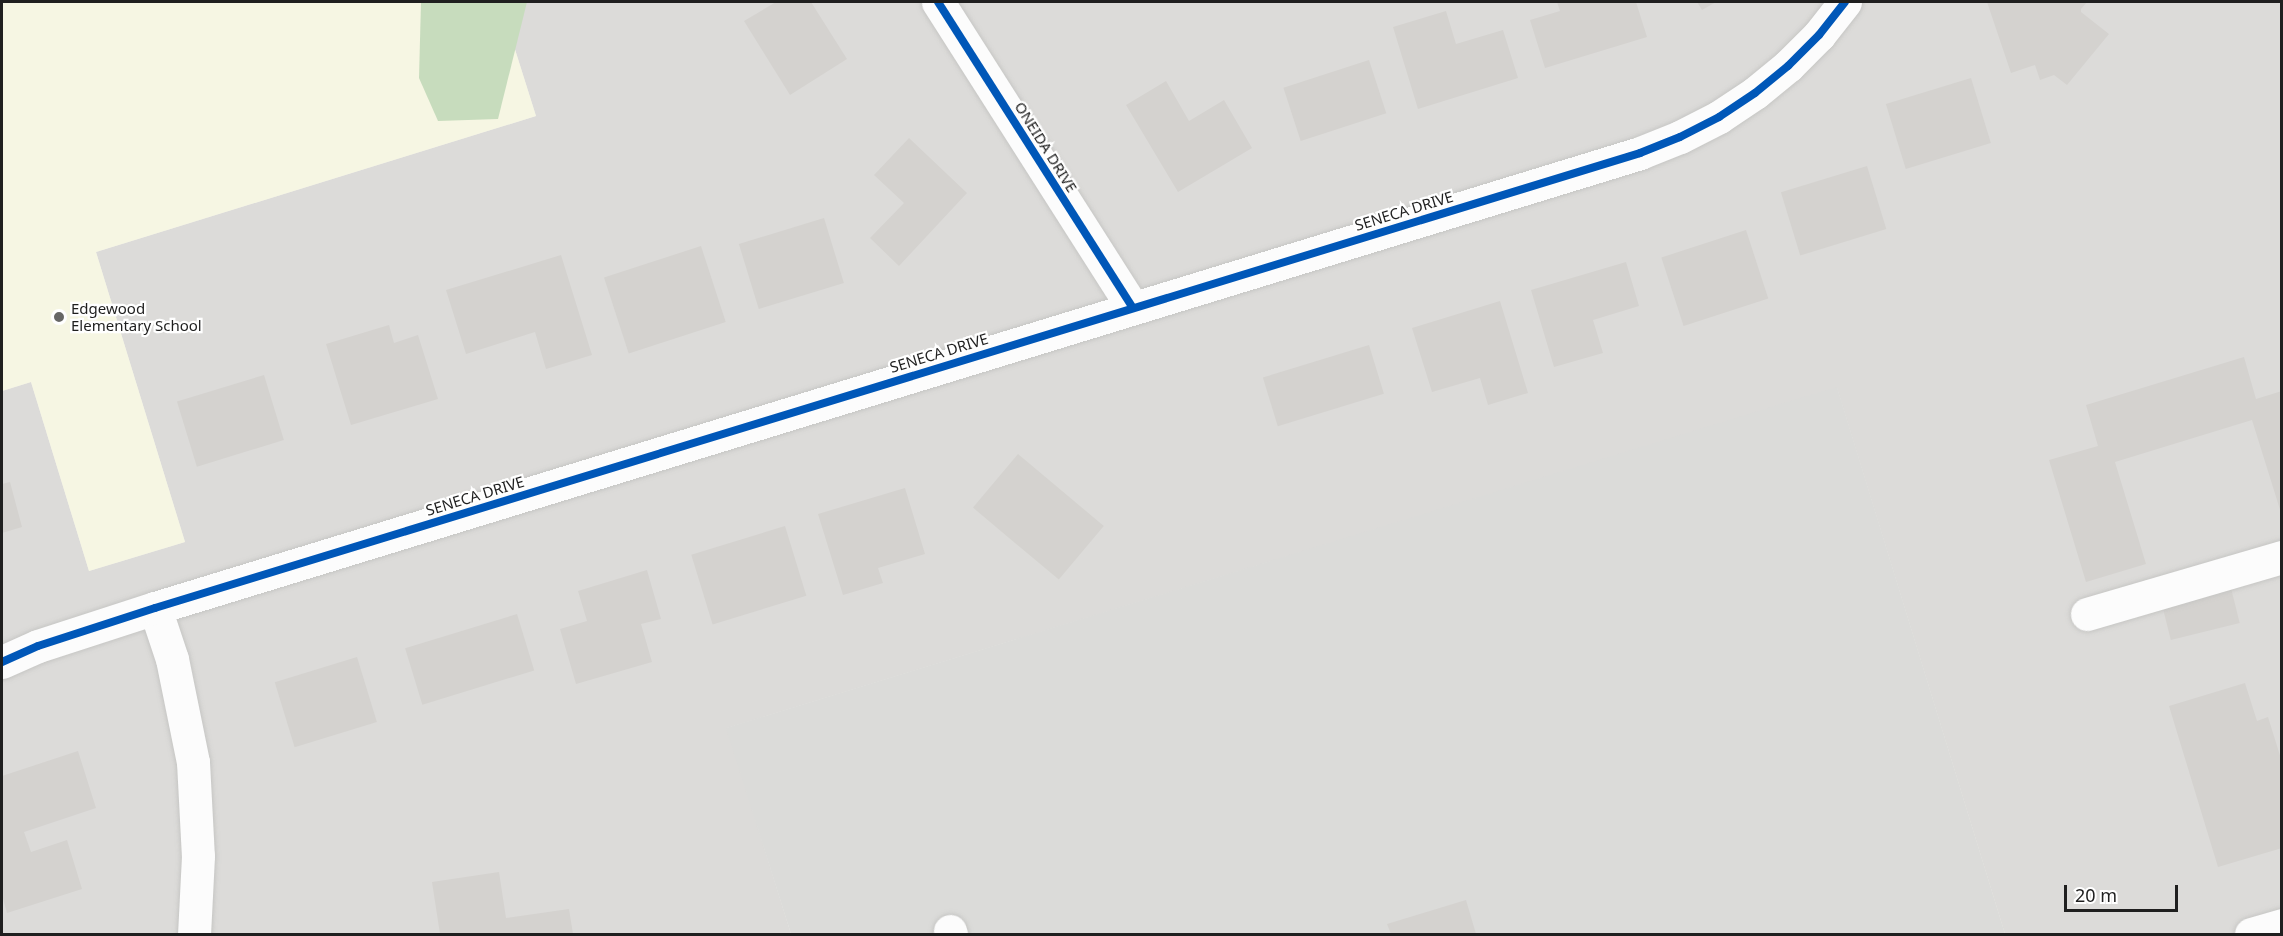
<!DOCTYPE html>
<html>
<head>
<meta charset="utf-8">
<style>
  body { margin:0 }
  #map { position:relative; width:2283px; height:936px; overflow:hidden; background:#edece8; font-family:"Noto Sans",sans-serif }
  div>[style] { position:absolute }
  .residential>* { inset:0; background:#dcdbd9 }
  .education>* { inset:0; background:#f6f6e3 }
  .religious>* { inset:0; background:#dbdbd9 }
  .forest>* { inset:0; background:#c7dcbd }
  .building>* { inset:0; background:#d4d2cf; transform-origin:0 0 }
  .roads { filter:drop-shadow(0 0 2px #c6c6c4) drop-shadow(0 0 2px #c6c6c4) }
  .minor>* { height:33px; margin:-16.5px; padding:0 16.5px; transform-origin:16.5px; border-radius:16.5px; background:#fcfcfc }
  .cycleway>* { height:8px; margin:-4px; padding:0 4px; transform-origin:4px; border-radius:4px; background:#0057b8 }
  .dots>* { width:16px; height:16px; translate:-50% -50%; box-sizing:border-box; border:3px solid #fff; border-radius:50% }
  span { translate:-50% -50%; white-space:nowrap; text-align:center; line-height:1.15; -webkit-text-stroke:4.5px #fff; paint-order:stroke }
  .street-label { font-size:15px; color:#1f1f1f }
  .poi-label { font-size:15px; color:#1f1f1f }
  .left { translate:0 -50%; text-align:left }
  .frame { position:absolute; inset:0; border:3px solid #1f1f1f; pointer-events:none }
  .scale { position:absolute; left:2064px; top:885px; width:114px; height:27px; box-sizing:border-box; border:3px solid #1f1f1f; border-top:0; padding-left:8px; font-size:18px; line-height:21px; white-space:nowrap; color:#1f1f1f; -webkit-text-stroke:4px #fff; paint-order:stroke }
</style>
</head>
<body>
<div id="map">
  <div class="residential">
    <div style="clip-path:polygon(500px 2px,2281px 2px,2281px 934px,2005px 934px,1837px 388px,727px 728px,791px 934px,2px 934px,2px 391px,31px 382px,89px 571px,185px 542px,96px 252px,536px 116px)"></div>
  </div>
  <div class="education">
    <div style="clip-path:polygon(2px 2px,500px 2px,536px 116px,96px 252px,185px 542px,89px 571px,31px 382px,2px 391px)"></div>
  </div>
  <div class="religious">
    <div style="clip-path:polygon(1837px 387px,2005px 934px,791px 934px,726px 728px)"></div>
  </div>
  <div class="forest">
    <div style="clip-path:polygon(421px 2px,527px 2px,498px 119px,438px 121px,419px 78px)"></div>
  </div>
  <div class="building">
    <div style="clip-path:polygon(776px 2px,811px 2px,847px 59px,790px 95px,744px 21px)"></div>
    <div style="clip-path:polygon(1557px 2px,1636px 2px,1647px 37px,1545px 68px,1530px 20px,1560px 11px)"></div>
    <div style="clip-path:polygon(1697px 2px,1716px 2px,1702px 10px)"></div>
    <div style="clip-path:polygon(1987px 2px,2087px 2px,2081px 9px,2081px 12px,2109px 34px,2067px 85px,2054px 75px,2040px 80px,2035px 65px,2011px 73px)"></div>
    <div style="clip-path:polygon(1446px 11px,1456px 44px,1503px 30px,1518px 78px,1418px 109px,1393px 27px)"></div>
    <div style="left:1369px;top:60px;width:56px;height:90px;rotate:72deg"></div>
    <div style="left:1971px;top:78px;width:68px;height:89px;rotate:73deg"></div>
    <div style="clip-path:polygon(1166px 81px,1189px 121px,1224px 100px,1252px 148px,1178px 192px,1126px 105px)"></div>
    <div style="clip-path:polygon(909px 138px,967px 193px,899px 266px,870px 238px,904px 203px,874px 175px)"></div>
    <div style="left:1867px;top:166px;width:66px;height:90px;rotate:73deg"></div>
    <div style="left:824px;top:218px;width:68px;height:89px;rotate:73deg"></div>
    <div style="left:1746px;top:230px;width:72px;height:89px;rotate:72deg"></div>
    <div style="left:701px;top:246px;width:80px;height:102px;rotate:72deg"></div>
    <div style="clip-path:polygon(561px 255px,592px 355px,546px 369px,535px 332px,466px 354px,446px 290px)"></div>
    <div style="clip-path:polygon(1626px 262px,1639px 306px,1593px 320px,1603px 353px,1554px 367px,1531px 290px)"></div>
    <div style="clip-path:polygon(1500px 301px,1528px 393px,1488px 405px,1480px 378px,1432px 392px,1412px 328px)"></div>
    <div style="clip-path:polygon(389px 325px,394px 343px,418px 335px,438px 399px,351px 425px,326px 344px)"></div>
    <div style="left:1369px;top:345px;width:51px;height:111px;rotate:73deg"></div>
    <div style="clip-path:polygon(2244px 357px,2256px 399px,2282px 391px,2282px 516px,2252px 420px,2115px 462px,2146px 564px,2086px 582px,2049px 460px,2098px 446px,2086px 405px)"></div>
    <div style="left:264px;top:375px;width:68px;height:91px;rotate:73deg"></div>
    <div style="left:1018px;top:454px;width:112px;height:70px;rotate:40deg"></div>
    <div style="clip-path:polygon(10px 482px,22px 527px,2px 533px,2px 484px)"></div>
    <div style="clip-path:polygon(905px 488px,925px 554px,878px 568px,883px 583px,843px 595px,818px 514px)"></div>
    <div style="left:785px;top:526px;width:73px;height:98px;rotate:73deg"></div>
    <div style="clip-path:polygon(647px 570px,661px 619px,641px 624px,652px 662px,576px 684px,560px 629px,587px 621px,578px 591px)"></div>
    <div style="left:2231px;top:588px;width:36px;height:71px;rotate:76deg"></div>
    <div style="left:517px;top:614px;width:59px;height:117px;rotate:73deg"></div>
    <div style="left:357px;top:657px;width:68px;height:86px;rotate:73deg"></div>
    <div style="clip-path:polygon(2245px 683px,2257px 721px,2268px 717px,2282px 762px,2282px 848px,2218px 867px,2169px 706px)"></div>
    <div style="clip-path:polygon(78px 751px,96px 808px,24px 832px,31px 852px,67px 840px,82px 889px,7px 913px,2px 895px,2px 776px)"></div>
    <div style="clip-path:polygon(499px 872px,506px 918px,569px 909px,573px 934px,440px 934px,432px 882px)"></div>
    <div style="clip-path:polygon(1466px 900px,1476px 934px,1391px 934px,1387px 924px)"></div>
  </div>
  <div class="roads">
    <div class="minor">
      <div style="left:938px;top:2px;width:361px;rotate:57.5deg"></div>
      <div style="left:155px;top:608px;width:54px;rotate:71.6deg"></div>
      <div style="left:172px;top:659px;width:105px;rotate:78.5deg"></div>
      <div style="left:193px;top:762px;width:94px;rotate:87deg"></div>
      <div style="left:198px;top:856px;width:78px;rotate:92.9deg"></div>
      <div style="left:2087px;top:614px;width:203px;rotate:-16.3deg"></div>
      <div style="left:2px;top:662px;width:39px;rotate:-24deg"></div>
      <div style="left:38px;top:646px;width:123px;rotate:-18deg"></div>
      <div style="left:155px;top:608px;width:1553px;rotate:-17.03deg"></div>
      <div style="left:1640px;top:153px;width:43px;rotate:-21.8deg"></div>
      <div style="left:1680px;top:137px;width:44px;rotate:-27.1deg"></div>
      <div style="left:1719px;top:117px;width:43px;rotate:-33.7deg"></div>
      <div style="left:1755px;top:93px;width:43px;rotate:-39.3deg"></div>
      <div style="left:1788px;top:66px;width:44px;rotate:-45deg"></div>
      <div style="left:1819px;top:35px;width:42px;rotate:-51.8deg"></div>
      <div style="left:950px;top:931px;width:3px;rotate:72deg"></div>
      <div style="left:2251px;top:934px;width:32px;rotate:-16deg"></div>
    </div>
  </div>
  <div class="cycleway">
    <div style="left:938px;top:2px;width:361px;rotate:57.5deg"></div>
    <div style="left:2px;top:662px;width:39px;rotate:-24deg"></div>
    <div style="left:38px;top:646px;width:123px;rotate:-18deg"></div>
    <div style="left:155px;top:608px;width:1553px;rotate:-17.03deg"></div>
    <div style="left:1640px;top:153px;width:43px;rotate:-21.8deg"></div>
    <div style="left:1680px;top:137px;width:44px;rotate:-27.1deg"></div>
    <div style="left:1719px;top:117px;width:43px;rotate:-33.7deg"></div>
    <div style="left:1755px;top:93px;width:43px;rotate:-39.3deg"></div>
    <div style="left:1788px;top:66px;width:44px;rotate:-45deg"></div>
    <div style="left:1819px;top:35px;width:42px;rotate:-51.8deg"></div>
  </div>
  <div class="dots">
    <div style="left:59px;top:317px;background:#676765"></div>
  </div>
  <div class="street-label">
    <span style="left:1046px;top:147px;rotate:58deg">ONEIDA DRIVE</span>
    <span style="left:1404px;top:211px;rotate:-17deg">SENECA DRIVE</span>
    <span style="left:939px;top:353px;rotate:-17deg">SENECA DRIVE</span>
    <span style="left:475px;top:496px;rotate:-17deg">SENECA DRIVE</span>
  </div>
  <div class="poi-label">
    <span class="left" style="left:71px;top:317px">Edgewood<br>Elementary School</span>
  </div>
  <div class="frame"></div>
  <div class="scale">20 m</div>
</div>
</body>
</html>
